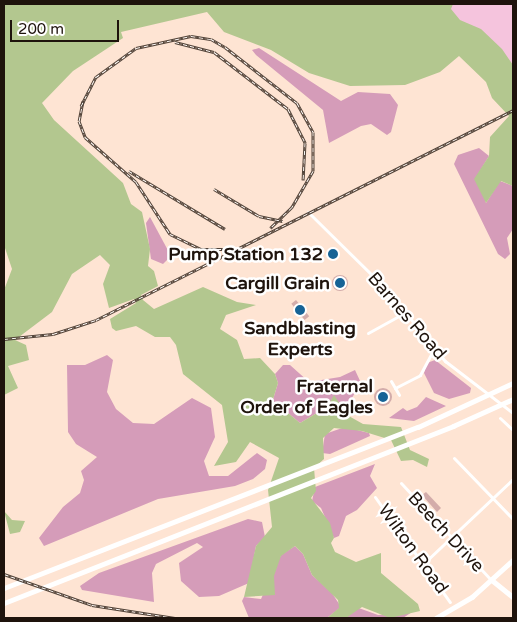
<!DOCTYPE html>
<html>
<head>
<meta charset="utf-8">
<style>
  body { margin:0 }
  #map { position:relative; width:517px; height:622px; overflow:hidden; background:#fee4d3; font-family:"Varela Round",sans-serif }
  div>[style] { position:absolute }
  .green>* { inset:0; background:#f5c4dd }
  .forest>* { inset:0; background:#d59cb9 }
  .water>* { inset:0; background:#b3c78f }
  .building>* { inset:0; background:#d3acaa; transform-origin:0 0 }
  .round { border-radius:50% }
  .street>* { height:3px; margin:-1.5px; padding:0 1.5px; transform-origin:1.5px; border-radius:1.5px; background:#fff }
  .secondary>* { height:4.5px; margin:-2.25px; padding:0 2.25px; transform-origin:2.25px; border-radius:2.25px; background:#fff }
  .primary>* { height:4.5px; margin:-2.25px; padding:0 2.25px; transform-origin:2.25px; border-radius:2.25px; background:#fff }
  .highway>* { height:5px; margin:-2.5px; padding:0 2.5px; transform-origin:2.5px; border-radius:2.5px; background:#fff }
  .rail>* { height:3px; margin-top:-1.5px; transform-origin:0; background:repeating-linear-gradient(90deg,#fff 0 4px,#4f4137 0 8px); box-sizing:border-box; border-block:1px solid #4f4137 }
  .dots>* { width:14px; height:14px; translate:-50% -50%; box-sizing:border-box; border:2px solid #fff; border-radius:50% }
  span { translate:-50% -50%; white-space:nowrap; text-align:center; line-height:1.15; -webkit-text-stroke:5px #fff; paint-order:stroke }
  .poi-label { font-size:18px; color:#1e130c; font-weight:700 }
  .right { translate:-100% -50%; text-align:right }
  .street-label { font-size:18px; color:#1e130c }
  .frame { position:absolute; inset:0; border:5px solid #1e130c; pointer-events:none }
  .scale { position:absolute; left:10px; top:20px; width:109px; height:22px; box-sizing:border-box; border:2px solid #1e130c; border-top:0; padding-left:6px; font-size:15px; line-height:18px; white-space:nowrap; color:#1e130c; -webkit-text-stroke:4px #fff; paint-order:stroke }
</style>
</head>
<body>
<div id="map">
  <div class="green">
    <div style="clip-path:polygon(451px 4px,513px 4px,513px 68px,459px 21px,449px 8px)"></div>
  </div>
  <div class="forest">
    <div style="clip-path:polygon(259px 48px,341px 101px,358px 92px,390px 94px,398px 105px,391px 132px,387px 135px,371px 124px,361px 126px,329px 143px,323px 110px,256px 55px,252px 50px)"></div>
    <div style="clip-path:polygon(479px 148px,489px 156px,478px 174px,486px 203px,500px 181px,513px 186px,513px 229px,507px 238px,510px 254px,505px 259px,498px 254px,454px 164px,458px 155px)"></div>
    <div style="clip-path:polygon(150px 217px,171px 256px,163px 264px,151px 259px,146px 223px)"></div>
    <div style="clip-path:polygon(107px 355px,113px 360px,107px 392px,116px 409px,133px 423px,154px 424px,192px 398px,211px 408px,215px 437px,204px 461px,209px 476px,228px 476px,257px 453px,267px 460px,265px 469px,253px 479px,235px 486px,158px 499px,44px 546px,39px 538px,63px 507px,80px 493px,84px 480px,81px 471px,97px 457px,76px 444px,68px 432px,67px 365px,85px 365px)"></div>
    <div style="clip-path:polygon(435px 360px,471px 388px,470px 393px,449px 399px,434px 393px,424px 373px,427px 363px)"></div>
    <div style="clip-path:polygon(283px 365px,290px 365px,309px 382px,340px 377px,355px 370px,361px 383px,347px 406px,342px 409px,334px 396px,327px 407px,300px 423px,282px 408px,271px 406px,278px 383px,275px 374px)"></div>
    <div style="clip-path:polygon(426px 397px,446px 406px,414px 421px,389px 418px,403px 408px,407px 411px,417px 407px)"></div>
    <div style="clip-path:polygon(345px 427px,369px 433px,370px 436px,330px 454px,322px 453px,325px 434px)"></div>
    <div style="clip-path:polygon(375px 464px,370px 476px,377px 488px,357px 510px,346px 516px,339px 536px,334px 538px,321px 508px,312px 501px,315px 487px)"></div>
    <div style="clip-path:polygon(248px 519px,262px 522px,265px 537px,256px 546px,249px 583px,219px 596px,199px 597px,181px 581px,179px 563px,203px 547px,197px 543px,156px 564px,152px 573px,154px 602px,82px 590px,80px 586px,99px 573px)"></div>
    <div style="clip-path:polygon(295px 546px,303px 554px,312px 575px,332px 593px,341px 607px,327px 618px,249px 618px,242px 601px,244px 597px,261px 599px,281px 555px)"></div>
    <div style="clip-path:polygon(356px 607px,378px 615px,412px 612px,403px 618px,346px 618px)"></div>
  </div>
  <div class="water">
    <div style="clip-path:polygon(4px 4px,453px 4px,451px 9px,460px 20px,481px 29px,502px 49px,513px 65px,513px 186px,501px 181px,486px 203px,474px 179px,489px 156px,490px 137px,509px 116px,492px 98px,486px 82px,459px 56px,440px 72px,405px 85px,350px 86px,309px 73px,271px 50px,224px 32px,207px 12px,121px 32px,123px 38px,73px 71px,42px 103px,54px 120px,123px 183px,131px 204px,142px 212px,150px 249px,148px 266px,154px 271px,158px 286px,141px 295px,143px 300px,154px 309px,203px 287px,237px 302px,256px 305px,226px 315px,220px 329px,237px 340px,244px 359px,260px 358px,275px 374px,278px 383px,271px 406px,282px 408px,300px 423px,327px 407px,334px 395px,347px 415px,363px 424px,401px 427px,410px 450px,429px 459px,427px 467px,413px 460px,401px 461px,391px 440px,362px 431px,334px 428px,323px 438px,324px 459px,314px 468px,316px 491px,311px 498px,330px 523px,334px 538px,331px 543px,335px 552px,356px 562px,381px 553px,381px 573px,418px 604px,420px 611px,390px 618px,362px 607px,346px 618px,327px 618px,339px 608px,338px 600px,312px 575px,303px 554px,295px 546px,281px 556px,274px 576px,275px 595px,244px 597px,256px 546px,272px 527px,268px 490px,279px 458px,250px 442px,236px 462px,214px 466px,228px 442px,222px 405px,183px 374px,176px 345px,170px 337px,155px 337px,136px 326px,116px 331px,112px 328px,110px 319px,136px 303px,134px 299px,109px 308px,103px 284px,110px 265px,100px 255px,72px 274px,52px 312px,15px 340px,26px 345px,29px 360px,8px 366px,18px 388px,4px 395px,4px 290px,12px 269px,4px 245px)"></div>
    <div style="clip-path:polygon(4px 511px,12px 520px,25px 521px,20px 532px,10px 534px)"></div>
  </div>
  <div class="building">
    <div class="round" style="left:332px;top:275px;width:16px;height:16px"></div>
    <div style="left:296px;top:300px;width:21px;height:6px;rotate:51deg"></div>
    <div class="round" style="left:374px;top:388px;width:18px;height:18px"></div>
    <div style="clip-path:polygon(426px 492px,441px 508px,437px 512px,422px 495px)"></div>
  </div>
  <div class="street">
    <div style="left:308px;top:212px;width:111px;rotate:44.6deg"></div>
    <div style="left:387px;top:290px;width:92px;rotate:50.8deg"></div>
    <div style="left:445px;top:361px;width:86px;rotate:37.4deg"></div>
    <div style="left:368px;top:333px;width:43px;rotate:-28.9deg"></div>
    <div style="left:391px;top:381px;width:16px;rotate:60deg"></div>
    <div style="left:395px;top:388px;width:28px;rotate:-27deg"></div>
    <div style="left:420px;top:375px;width:30px;rotate:-62deg"></div>
    <div style="left:500px;top:418px;width:18px;rotate:43deg"></div>
    <div style="left:454px;top:458px;width:85px;rotate:46deg"></div>
    <div style="left:401px;top:483px;width:132px;rotate:47.1deg"></div>
    <div style="left:375px;top:497px;width:129px;rotate:54.5deg"></div>
    <div style="left:423px;top:564px;width:124px;rotate:-43.4deg"></div>
  </div>
  <div class="secondary">
    <div style="left:492px;top:580px;width:27px;rotate:39deg"></div>
  </div>
  <div class="primary">
    <div style="left:436px;top:618px;width:42px;rotate:-30.3deg"></div>
    <div style="left:472px;top:597px;width:55px;rotate:-42.1deg"></div>
  </div>
  <div class="highway">
    <div style="left:4px;top:588px;width:444px;rotate:-21.3deg"></div>
    <div style="left:418px;top:427px;width:105px;rotate:-24.9deg"></div>
    <div style="left:4px;top:603px;width:483px;rotate:-21.5deg"></div>
    <div style="left:453px;top:426px;width:66px;rotate:-24.2deg"></div>
  </div>
  <div class="rail">
    <div style="left:175px;top:42px;width:40px;rotate:14.4deg"></div>
    <div style="left:214px;top:52px;width:93px;rotate:37.6deg"></div>
    <div style="left:288px;top:109px;width:38px;rotate:63deg"></div>
    <div style="left:305px;top:143px;width:37px;rotate:93deg"></div>
    <div style="left:83px;top:101px;width:20px;rotate:101deg"></div>
    <div style="left:79px;top:121px;width:17px;rotate:69deg"></div>
    <div style="left:85px;top:137px;width:68px;rotate:41.4deg"></div>
    <div style="left:136px;top:182px;width:62px;rotate:56.8deg"></div>
    <div style="left:170px;top:234px;width:34px;rotate:26deg"></div>
    <div style="left:201px;top:249px;width:29px"></div>
    <div style="left:81px;top:106px;width:33px;rotate:-63deg"></div>
    <div style="left:96px;top:77px;width:49px;rotate:-35.9deg"></div>
    <div style="left:136px;top:48px;width:56px;rotate:-12.3deg"></div>
    <div style="left:191px;top:36px;width:20px;rotate:9deg"></div>
    <div style="left:211px;top:39px;width:16px;rotate:30deg"></div>
    <div style="left:225px;top:47px;width:91px;rotate:37.9deg"></div>
    <div style="left:297px;top:103px;width:33px;rotate:61deg"></div>
    <div style="left:313px;top:132px;width:39px;rotate:90deg"></div>
    <div style="left:313px;top:171px;width:42px;rotate:120.3deg"></div>
    <div style="left:292px;top:207px;width:30px;rotate:136deg"></div>
    <div style="left:129px;top:171px;width:112px;rotate:31.1deg"></div>
    <div style="left:214px;top:189px;width:52px;rotate:31deg"></div>
    <div style="left:259px;top:216px;width:24px;rotate:12deg"></div>
    <div style="left:4px;top:339px;width:49px;rotate:-5.8deg"></div>
    <div style="left:53px;top:334px;width:45px;rotate:-18deg"></div>
    <div style="left:96px;top:320px;width:467px;rotate:-26.7deg"></div>
    <div style="left:4px;top:574px;width:93px;rotate:19.4deg"></div>
    <div style="left:92px;top:605px;width:84px;rotate:8.9deg"></div>
  </div>
  <div class="dots">
    <div style="left:333px;top:254px;background:#166396"></div>
    <div style="left:340px;top:283px;background:#166396"></div>
    <div style="left:300px;top:310px;background:#166396"></div>
    <div style="left:383px;top:397px;background:#166396"></div>
  </div>
  <div class="poi-label">
    <span class="right" style="left:323px;top:254px">Pump Station 132</span>
    <span class="right" style="left:330px;top:283px">Cargill Grain</span>
    <span style="left:300px;top:339px">Sandblasting<br>Experts</span>
    <span class="right" style="left:373px;top:397px">Fraternal<br>Order of Eagles</span>
  </div>
  <div class="street-label">
    <span style="left:407px;top:316px;rotate:49deg">Barnes Road</span>
    <span style="left:446px;top:532px;rotate:47deg">Beech Drive</span>
    <span style="left:413px;top:549px;rotate:54deg">Wilton Road</span>
  </div>
  <div class="frame"></div>
  <div class="scale">200 m</div>
</div>
</body>
</html>
